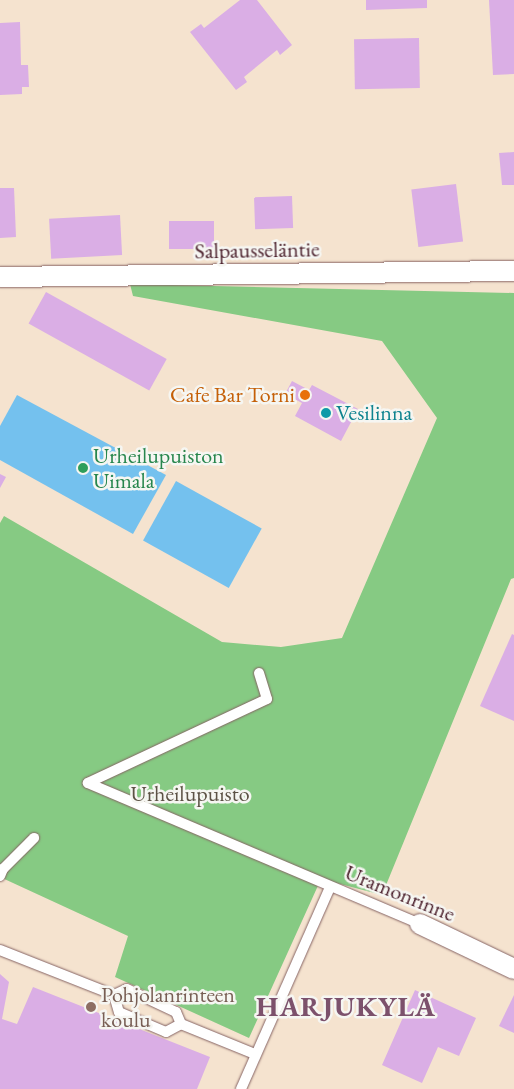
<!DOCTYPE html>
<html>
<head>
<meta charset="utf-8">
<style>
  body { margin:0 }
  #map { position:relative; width:514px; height:1089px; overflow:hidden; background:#f5e3cf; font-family:"EB Garamond",serif }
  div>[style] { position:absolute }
  .green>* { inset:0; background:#86ca83 }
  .water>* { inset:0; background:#74c1ee; transform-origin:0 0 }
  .building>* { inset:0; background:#daaee5; transform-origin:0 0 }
  .roads { filter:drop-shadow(0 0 1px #866464) drop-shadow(0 0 1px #866464) }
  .lane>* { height:10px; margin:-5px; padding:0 5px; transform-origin:5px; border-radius:5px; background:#fff }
  .street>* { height:20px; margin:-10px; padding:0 10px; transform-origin:10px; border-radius:10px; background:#fff }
  .dots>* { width:14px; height:14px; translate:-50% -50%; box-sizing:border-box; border:2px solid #f6f6f2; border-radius:50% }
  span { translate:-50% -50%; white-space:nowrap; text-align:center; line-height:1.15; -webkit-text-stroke:5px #f6f6f2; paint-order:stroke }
  .street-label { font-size:22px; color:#4a1f2b }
  .food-label { font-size:22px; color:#c56008 }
  .right { translate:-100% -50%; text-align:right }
  .culture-label { font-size:22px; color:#0d838f }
  .left { translate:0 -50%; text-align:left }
  .leisure-label { font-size:22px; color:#27864d }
  .park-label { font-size:22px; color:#5c5245 }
  .education-label { font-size:22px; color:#785e54 }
  .district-label { font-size:28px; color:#7c516c; font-weight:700; letter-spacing:1px }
</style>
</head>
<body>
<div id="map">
  <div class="green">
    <div style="clip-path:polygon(130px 284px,514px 293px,514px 578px,511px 579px,382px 895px,321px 879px,249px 1038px,115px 977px,128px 936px,0 877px,0 523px,4px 516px,222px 642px,281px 647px,342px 638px,437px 418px,382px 341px,133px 296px)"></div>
  </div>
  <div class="water">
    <div style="clip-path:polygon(17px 395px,166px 475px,133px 534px,0 460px,0 426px)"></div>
    <div style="left:176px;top:481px;width:98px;height:68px;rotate:29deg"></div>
  </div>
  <div class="building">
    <div style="clip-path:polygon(240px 0,257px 0,292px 45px,280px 55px,277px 50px,244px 77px,247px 82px,236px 90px,190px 32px,201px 24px,204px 28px)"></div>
    <div style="clip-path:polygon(366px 0,427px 0,427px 8px,366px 10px)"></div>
    <div style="clip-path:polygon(489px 0,514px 0,514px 74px,493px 75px)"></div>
    <div style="clip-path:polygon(20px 22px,21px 65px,28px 65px,29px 87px,22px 87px,22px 94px,0 95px,0 23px)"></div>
    <div style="left:419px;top:38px;width:50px;height:65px;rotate:89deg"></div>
    <div style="clip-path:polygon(514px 152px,514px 185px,502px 185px,499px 153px)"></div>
    <div style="left:456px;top:184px;width:58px;height:45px;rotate:83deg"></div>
    <div style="clip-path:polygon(0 188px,14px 188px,16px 237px,0 238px)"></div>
    <div style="left:292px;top:196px;width:32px;height:38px;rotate:88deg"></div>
    <div style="left:120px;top:215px;width:40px;height:71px;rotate:87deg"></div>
    <div style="left:214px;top:221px;width:28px;height:45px;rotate:90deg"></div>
    <div style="left:46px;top:292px;width:138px;height:36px;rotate:29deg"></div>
    <div style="clip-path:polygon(292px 381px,309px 390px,312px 385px,358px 409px,341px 441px,295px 416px,302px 403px,285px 394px)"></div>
    <div style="clip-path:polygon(0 474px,6px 477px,0 488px)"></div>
    <div style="clip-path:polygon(512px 634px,514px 635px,514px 721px,480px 706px)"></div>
    <div style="clip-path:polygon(0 974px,9px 982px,2px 1019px,17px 1024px,33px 987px,210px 1057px,197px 1089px,0 1089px)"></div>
    <div style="clip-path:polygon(415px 990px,476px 1018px,459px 1056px,438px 1047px,422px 1083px,382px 1065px)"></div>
    <div style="clip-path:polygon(514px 995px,514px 1033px,499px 1026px)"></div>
  </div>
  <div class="roads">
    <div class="lane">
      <div style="left:259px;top:673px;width:27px;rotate:73deg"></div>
      <div style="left:267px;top:699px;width:198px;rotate:154.9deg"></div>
      <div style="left:88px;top:783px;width:361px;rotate:23deg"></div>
      <div style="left:0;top:876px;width:8px;rotate:-67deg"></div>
      <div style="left:3px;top:869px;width:44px;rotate:-45deg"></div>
      <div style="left:0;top:950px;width:123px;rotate:21.5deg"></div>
      <div style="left:114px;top:995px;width:14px;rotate:-25deg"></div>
      <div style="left:127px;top:989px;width:54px;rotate:25.1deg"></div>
      <div style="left:176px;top:1012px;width:13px;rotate:67deg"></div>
      <div style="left:181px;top:1024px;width:80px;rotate:22.1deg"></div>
      <div style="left:114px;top:995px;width:18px;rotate:74deg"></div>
      <div style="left:119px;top:1012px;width:51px;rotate:23.1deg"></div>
      <div style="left:166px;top:1032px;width:17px;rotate:-28deg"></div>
      <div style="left:241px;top:1089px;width:221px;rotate:-66.2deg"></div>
    </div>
    <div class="street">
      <div style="left:0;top:277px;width:514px;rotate:-0.67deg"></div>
      <div style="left:420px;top:924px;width:104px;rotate:25.6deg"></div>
    </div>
  </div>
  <div class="dots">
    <div style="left:305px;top:395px;background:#e8710a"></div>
    <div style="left:326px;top:413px;background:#0f9aa8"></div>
    <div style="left:83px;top:468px;background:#2e9e5b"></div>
    <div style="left:91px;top:1007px;background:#8d6e63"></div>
  </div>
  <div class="street-label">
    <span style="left:257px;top:250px;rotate:-1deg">Salpausseläntie</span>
    <span style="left:400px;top:893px;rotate:22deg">Uramonrinne</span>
  </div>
  <div class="food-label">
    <span class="right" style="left:295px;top:395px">Cafe Bar Torni</span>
  </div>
  <div class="culture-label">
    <span class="left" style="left:336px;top:413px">Vesilinna</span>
  </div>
  <div class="leisure-label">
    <span class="left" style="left:93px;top:468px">Urheilupuiston<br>Uimala</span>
  </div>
  <div class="park-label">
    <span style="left:190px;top:794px">Urheilupuisto</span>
  </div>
  <div class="education-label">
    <span class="left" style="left:101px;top:1007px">Pohjolanrinteen<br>koulu</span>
  </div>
  <div class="district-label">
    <span style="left:346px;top:1006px">HARJUKYLÄ</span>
  </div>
</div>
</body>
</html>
